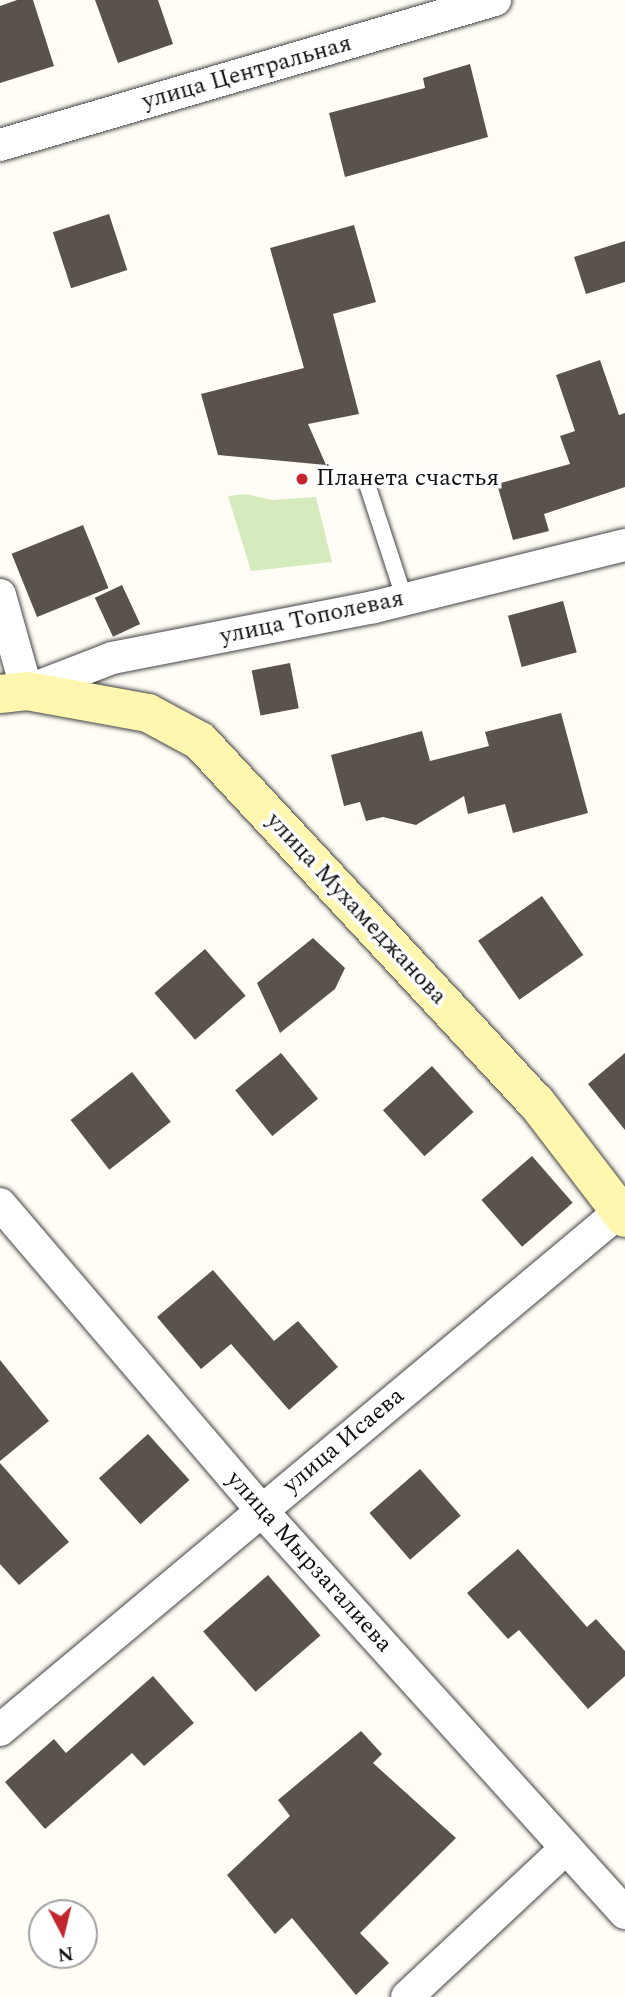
<!DOCTYPE html>
<html>
<head>
<meta charset="utf-8">
<style>
  body { margin:0 }
  #map { position:relative; width:625px; height:1997px; overflow:hidden; background:#fffdf5; font-family:Spectral,serif }
  div>[style] { position:absolute }
  .green>* { inset:0; background:#d5ebbd }
  .building>* { inset:0; background:#5a524d; transform-origin:0 0 }
  .path>* { height:4.5px; margin-top:-2.25px; transform-origin:0; background:repeating-linear-gradient(90deg,#333 0 7px,transparent 0 10.5px) }
  .roads { filter:drop-shadow(0 0 2px #444) drop-shadow(0 0 2px #444) }
  .lane>* { height:16px; margin:-8px; padding:0 8px; transform-origin:8px; border-radius:8px; background:#fff }
  .street>* { height:32px; margin:-16px; padding:0 16px; transform-origin:16px; border-radius:16px; background:#fff }
  .secondary>* { height:38px; margin:-19px; padding:0 19px; transform-origin:19px; border-radius:19px; background:#fff6b0 }
  .dots>* { width:19px; height:19px; translate:-50% -50%; box-sizing:border-box; border:4px solid #fff; border-radius:50% }
  span { translate:-50% -50%; white-space:nowrap; text-align:center; line-height:1.15; -webkit-text-stroke:7px #fff; paint-order:stroke }
  .street-label { font-size:24px; color:#111 }
  .poi-label { font-size:24px; color:#111 }
  .left { translate:0 -50%; text-align:left }
  .north { position:absolute; left:28px; top:1899px; width:70px; height:70px; box-sizing:border-box; background:#fff; border:2px solid #a0a0a0; border-radius:50%; rotate:173deg; font-size:19px; font-weight:700; line-height:28px; text-align:center; color:#111 }
  .north::after { content:''; display:block; margin:auto; width:24px; height:32px; background:#c4262e; clip-path:polygon(50% 0,100% 100%,50% 72%,0 100%) }
</style>
</head>
<body>
<div id="map">
  <div class="green">
    <div style="clip-path:polygon(246px 494px,272px 500px,316px 497px,332px 562px,251px 571px,228px 496px)"></div>
  </div>
  <div class="building">
    <div style="clip-path:polygon(17px 0,33px 0,54px 66px,0 83px,0 6px)"></div>
    <div style="clip-path:polygon(95px 0,158px 0,173px 44px,118px 63px)"></div>
    <div style="clip-path:polygon(470px 64px,488px 137px,345px 177px,329px 113px,425px 88px,423px 78px)"></div>
    <div style="left:109px;top:214px;width:59px;height:59px;rotate:72deg"></div>
    <div style="clip-path:polygon(354px 225px,376px 302px,333px 314px,359px 414px,308px 424px,326px 465px,218px 455px,201px 394px,304px 368px,270px 248px)"></div>
    <div style="clip-path:polygon(625px 241px,625px 282px,586px 294px,574px 257px)"></div>
    <div style="clip-path:polygon(600px 360px,619px 415px,625px 413px,625px 487px,544px 514px,549px 531px,513px 540px,497px 484px,570px 464px,560px 436px,575px 431px,556px 375px)"></div>
    <div style="left:83px;top:525px;width:68px;height:77px;rotate:68deg"></div>
    <div style="left:122px;top:585px;width:43px;height:30px;rotate:65deg"></div>
    <div style="left:563px;top:601px;width:53px;height:57px;rotate:75deg"></div>
    <div style="left:290px;top:663px;width:46px;height:39px;rotate:79deg"></div>
    <div style="clip-path:polygon(561px 713px,588px 813px,513px 833px,505px 804px,468px 814px,464px 796px,416px 825px,383px 817px,366px 821px,360px 802px,344px 806px,331px 755px,422px 731px,430px 761px,489px 746px,485px 732px)"></div>
    <div style="left:542px;top:896px;width:72px;height:78px;rotate:55deg"></div>
    <div style="clip-path:polygon(313px 938px,345px 968px,335px 989px,280px 1033px,257px 983px)"></div>
    <div style="left:205px;top:949px;width:62px;height:67px;rotate:49deg"></div>
    <div style="left:281px;top:1053px;width:59px;height:59px;rotate:51deg"></div>
    <div style="clip-path:polygon(625px 1053px,625px 1130px,588px 1084px)"></div>
    <div style="left:432px;top:1066px;width:62px;height:66px;rotate:48deg"></div>
    <div style="left:132px;top:1072px;width:63px;height:78px;rotate:52deg"></div>
    <div style="left:532px;top:1156px;width:62px;height:67px;rotate:49deg"></div>
    <div style="clip-path:polygon(213px 1270px,274px 1341px,298px 1321px,338px 1367px,289px 1410px,231px 1344px,201px 1369px,157px 1317px)"></div>
    <div style="clip-path:polygon(0 1360px,49px 1421px,0 1461px)"></div>
    <div style="left:148px;top:1434px;width:62px;height:66px;rotate:48deg"></div>
    <div style="clip-path:polygon(0 1463px,69px 1542px,19px 1585px,0 1564px)"></div>
    <div style="left:420px;top:1469px;width:62px;height:67px;rotate:49deg"></div>
    <div style="clip-path:polygon(518px 1549px,587px 1627px,596px 1619px,625px 1651px,625px 1676px,588px 1709px,519px 1630px,508px 1639px,467px 1593px)"></div>
    <div style="left:268px;top:1575px;width:80px;height:86px;rotate:49deg"></div>
    <div style="clip-path:polygon(153px 1676px,194px 1723px,144px 1766px,132px 1753px,45px 1829px,5px 1782px,54px 1739px,66px 1753px)"></div>
    <div style="clip-path:polygon(361px 1731px,382px 1754px,373px 1763px,456px 1838px,360px 1933px,389px 1963px,356px 1995px,292px 1918px,275px 1934px,227px 1875px,290px 1816px,278px 1800px)"></div>
  </div>
  <div class="path">
    <div style="left:326px;top:465px;width:22px;rotate:51deg"></div>
  </div>
  <div class="roads">
    <div class="lane">
      <div style="left:367px;top:484px;width:122px;rotate:71.9deg"></div>
    </div>
    <div class="street">
      <div style="left:0;top:145px;width:516px;rotate:-16.33deg"></div>
      <div style="left:0;top:595px;width:100px;rotate:74.3deg"></div>
      <div style="left:27px;top:691px;width:91px;rotate:-21.2deg"></div>
      <div style="left:112px;top:658px;width:267px;rotate:-11deg"></div>
      <div style="left:374px;top:607px;width:259px;rotate:-13.9deg"></div>
      <div style="left:0;top:1204px;width:402px;rotate:49.5deg"></div>
      <div style="left:261px;top:1510px;width:543px;rotate:47.91deg"></div>
      <div style="left:0;top:1730px;width:815px;rotate:-39.92deg"></div>
      <div style="left:407px;top:1997px;width:218px;rotate:-43.1deg"></div>
    </div>
    <div class="secondary">
      <div style="left:0;top:694px;width:27px;rotate:-6deg"></div>
      <div style="left:27px;top:691px;width:123px;rotate:10.3deg"></div>
      <div style="left:148px;top:713px;width:59px;rotate:28.3deg"></div>
      <div style="left:200px;top:741px;width:493px;rotate:47.1deg"></div>
      <div style="left:536px;top:1102px;width:146px;rotate:52.5deg"></div>
    </div>
  </div>
  <div class="dots">
    <div style="left:302px;top:479px;background:#c4262e"></div>
  </div>
  <div class="street-label">
    <span style="left:247px;top:73px;rotate:-16deg">улица Центральная</span>
    <span style="left:312px;top:618px;rotate:-12deg">улица Тополевая</span>
    <span style="left:356px;top:909px;rotate:47deg">улица Мухамеджанова</span>
    <span style="left:344px;top:1441px;rotate:-40deg">улица Исаева</span>
    <span style="left:309px;top:1562px;rotate:48deg">улица Мырзагалиева</span>
  </div>
  <div class="poi-label">
    <span class="left" style="left:316px;top:479px">Планета счастья</span>
  </div>
  <div class="north">N</div>
</div>
</body>
</html>
